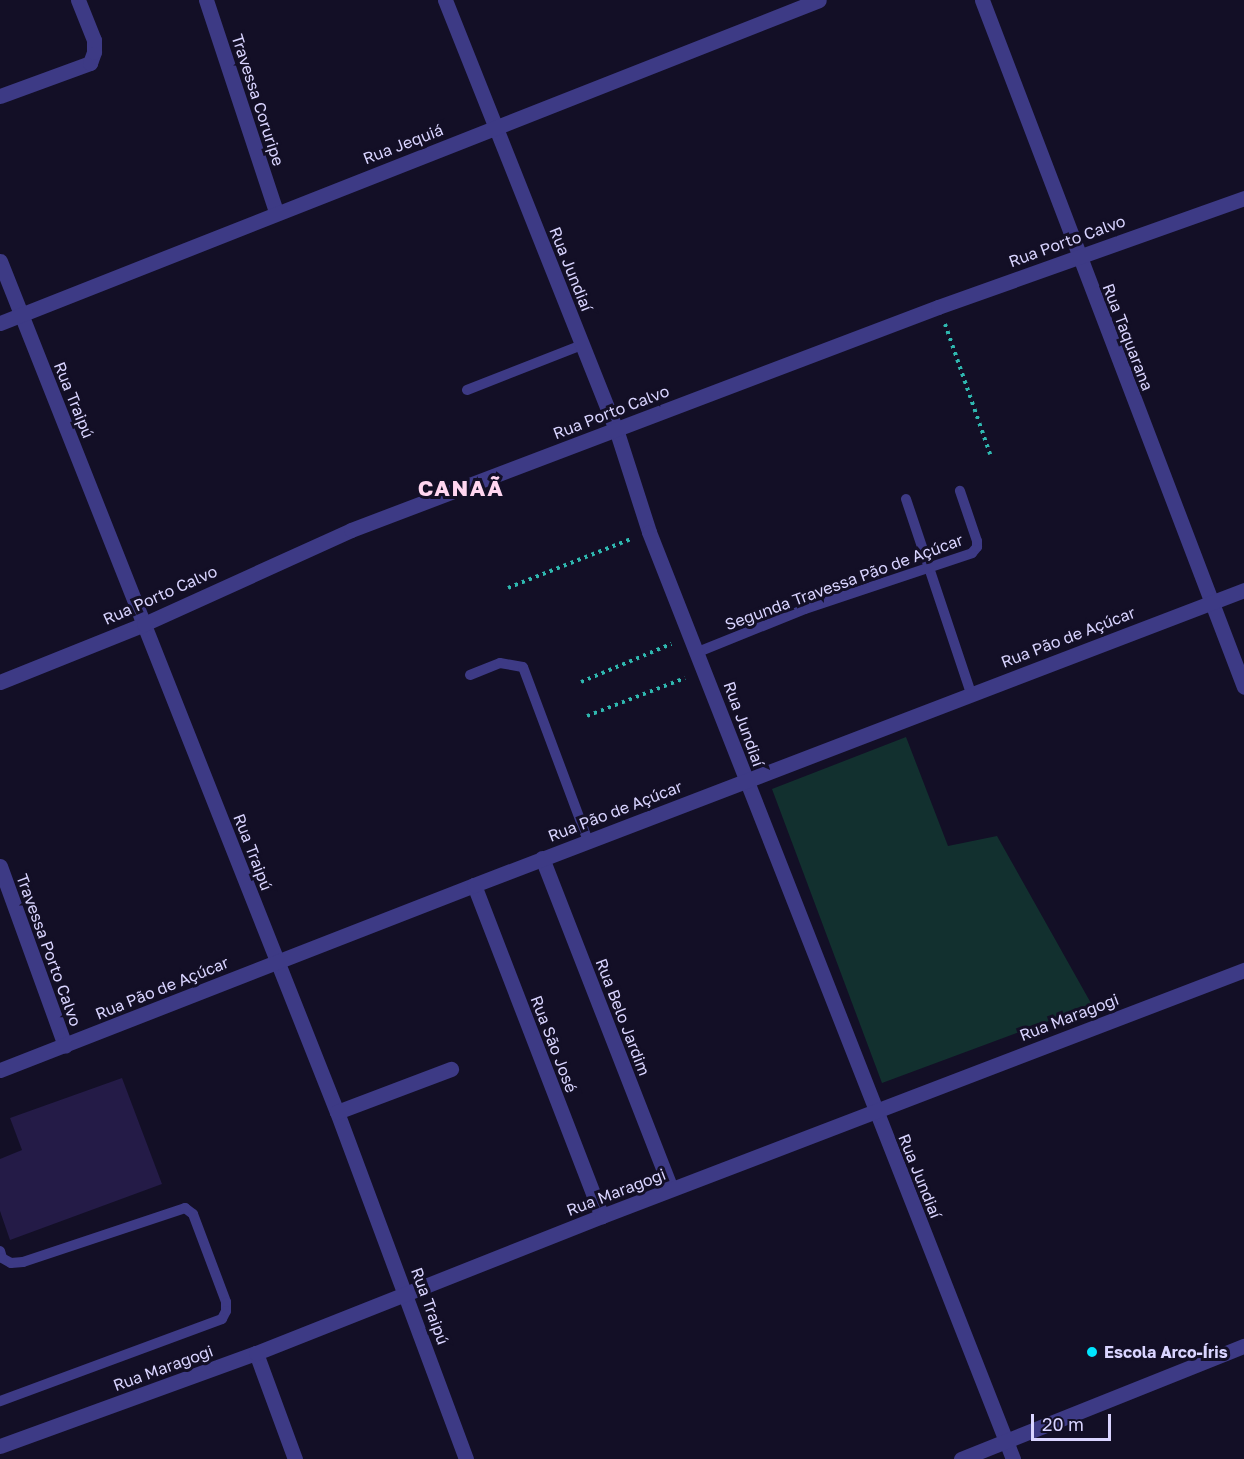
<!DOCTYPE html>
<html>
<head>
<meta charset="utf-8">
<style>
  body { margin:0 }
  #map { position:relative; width:1244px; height:1459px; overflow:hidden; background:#130f26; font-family:"Golos Text",sans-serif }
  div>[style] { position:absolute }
  .green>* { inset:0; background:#12302f }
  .building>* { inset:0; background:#241b47 }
  .path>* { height:4px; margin-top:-2px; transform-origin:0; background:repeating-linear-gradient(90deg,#2fb8b0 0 3px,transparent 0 7.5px) }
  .service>* { height:10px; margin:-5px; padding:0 5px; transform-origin:5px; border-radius:5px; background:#3d3a85 }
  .minor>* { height:15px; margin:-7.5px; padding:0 7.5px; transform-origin:7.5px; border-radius:7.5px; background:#3d3a85 }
  .dots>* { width:16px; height:16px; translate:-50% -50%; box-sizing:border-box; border:3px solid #130f26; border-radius:50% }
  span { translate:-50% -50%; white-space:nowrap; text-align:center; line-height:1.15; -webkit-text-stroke:6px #130f26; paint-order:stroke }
  .street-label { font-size:16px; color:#d9d4ff }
  .poi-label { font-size:16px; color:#d9d4ff; font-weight:700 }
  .left { translate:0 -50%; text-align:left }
  .district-label { font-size:22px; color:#ffd6f0; font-weight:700; letter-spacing:1.5px }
  .scale { position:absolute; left:1031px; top:1414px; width:80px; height:27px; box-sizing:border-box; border:3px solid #d9d4ff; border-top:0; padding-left:8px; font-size:18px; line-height:21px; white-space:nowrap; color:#d9d4ff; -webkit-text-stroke:4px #130f26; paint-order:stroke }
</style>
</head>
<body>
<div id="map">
  <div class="green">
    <div style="clip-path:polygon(906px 737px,948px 846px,997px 836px,1092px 1005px,882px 1083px,772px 789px)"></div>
  </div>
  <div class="building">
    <div style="clip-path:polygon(122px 1078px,162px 1184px,10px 1240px,0 1211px,0 1159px,22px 1150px,10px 1118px)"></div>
  </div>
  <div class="path">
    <div style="left:945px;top:324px;width:138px;rotate:70.9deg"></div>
    <div style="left:508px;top:588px;width:132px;rotate:-21.7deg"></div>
    <div style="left:581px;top:682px;width:98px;rotate:-22.9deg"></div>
    <div style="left:587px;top:716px;width:105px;rotate:-21.2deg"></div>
  </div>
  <div class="service">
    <div style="left:467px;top:390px;width:123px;rotate:-21.4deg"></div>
    <div style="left:906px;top:499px;width:205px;rotate:71.5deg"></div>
    <div style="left:698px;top:652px;width:115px;rotate:-21.9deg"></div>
    <div style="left:805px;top:609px;width:176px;rotate:-18.5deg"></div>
    <div style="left:972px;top:553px;width:8px;rotate:-50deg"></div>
    <div style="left:977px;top:547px;width:6px;rotate:-90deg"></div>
    <div style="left:977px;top:541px;width:53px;rotate:-108.8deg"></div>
    <div style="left:470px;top:675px;width:32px;rotate:-22deg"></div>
    <div style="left:500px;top:663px;width:23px;rotate:10deg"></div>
    <div style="left:523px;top:667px;width:186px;rotate:69.5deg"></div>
    <div style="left:0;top:1251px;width:7px;rotate:74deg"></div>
    <div style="left:2px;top:1258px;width:10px;rotate:29deg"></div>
    <div style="left:11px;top:1263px;width:12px;rotate:-5deg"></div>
    <div style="left:23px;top:1262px;width:171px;rotate:-18.4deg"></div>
    <div style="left:185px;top:1208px;width:10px;rotate:37deg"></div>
    <div style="left:193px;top:1214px;width:94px;rotate:69.4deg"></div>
    <div style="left:226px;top:1302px;width:9px;rotate:90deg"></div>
    <div style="left:226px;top:1311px;width:9px;rotate:117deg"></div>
    <div style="left:222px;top:1319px;width:237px;rotate:159.7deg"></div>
  </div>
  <div class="minor">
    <div style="left:206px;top:0;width:223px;rotate:71.7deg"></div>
    <div style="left:445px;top:0;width:462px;rotate:68.3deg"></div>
    <div style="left:616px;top:429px;width:108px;rotate:72.2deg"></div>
    <div style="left:649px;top:532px;width:996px;rotate:68.56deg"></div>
    <div style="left:982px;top:0;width:735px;rotate:69.12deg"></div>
    <div style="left:0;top:96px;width:96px;rotate:-20.1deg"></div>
    <div style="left:90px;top:63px;width:12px;rotate:-70deg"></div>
    <div style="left:94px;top:52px;width:12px;rotate:-90deg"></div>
    <div style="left:94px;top:40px;width:43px;rotate:-111.8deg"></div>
    <div style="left:0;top:261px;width:915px;rotate:68.4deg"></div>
    <div style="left:337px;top:1112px;width:370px;rotate:69.6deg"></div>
    <div style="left:0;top:323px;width:880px;rotate:-21.52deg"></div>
    <div style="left:0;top:682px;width:155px;rotate:-21.9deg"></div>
    <div style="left:144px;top:624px;width:227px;rotate:-24.4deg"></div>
    <div style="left:351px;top:530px;width:628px;rotate:-20.8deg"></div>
    <div style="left:938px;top:307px;width:325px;rotate:-19.6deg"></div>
    <div style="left:542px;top:858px;width:355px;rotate:68.7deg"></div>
    <div style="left:0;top:866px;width:191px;rotate:70.1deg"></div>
    <div style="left:474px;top:885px;width:355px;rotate:68.9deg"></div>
    <div style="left:0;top:1070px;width:509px;rotate:-21.32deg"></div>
    <div style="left:474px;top:885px;width:825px;rotate:-20.96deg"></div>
    <div style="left:337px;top:1112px;width:122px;rotate:-20.7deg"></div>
    <div style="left:256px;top:1353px;width:113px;rotate:69.8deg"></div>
    <div style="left:0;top:1446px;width:272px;rotate:-20deg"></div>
    <div style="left:256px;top:1353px;width:372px;rotate:-21.6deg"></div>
    <div style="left:602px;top:1216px;width:688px;rotate:-20.97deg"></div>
    <div style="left:961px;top:1459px;width:305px;rotate:-21.8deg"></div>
  </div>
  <div class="dots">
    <div style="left:1092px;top:1352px;background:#00e5ff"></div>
  </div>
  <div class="street-label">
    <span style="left:258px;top:100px;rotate:72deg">Travessa Coruripe</span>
    <span style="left:403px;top:144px;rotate:-21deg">Rua Jequiá</span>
    <span style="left:1067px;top:241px;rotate:-20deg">Rua Porto Calvo</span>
    <span style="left:571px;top:269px;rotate:68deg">Rua Jundiaí</span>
    <span style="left:1128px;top:337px;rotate:69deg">Rua Taquarana</span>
    <span style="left:74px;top:400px;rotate:68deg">Rua Traipú</span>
    <span style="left:611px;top:412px;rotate:-21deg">Rua Porto Calvo</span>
    <span style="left:844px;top:582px;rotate:-20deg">Segunda Travessa Pão de Açúcar</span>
    <span style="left:160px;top:595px;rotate:-24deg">Rua Porto Calvo</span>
    <span style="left:1068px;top:637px;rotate:-21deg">Rua Pão de Açúcar</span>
    <span style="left:744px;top:724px;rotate:70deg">Rua Jundiaí</span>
    <span style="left:615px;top:811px;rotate:-21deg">Rua Pão de Açúcar</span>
    <span style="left:253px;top:852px;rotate:69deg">Rua Traipú</span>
    <span style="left:49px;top:950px;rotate:70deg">Travessa Porto Calvo</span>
    <span style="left:162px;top:988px;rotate:-22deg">Rua Pão de Açúcar</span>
    <span style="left:623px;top:1017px;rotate:69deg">Rua Belo Jardim</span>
    <span style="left:1069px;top:1017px;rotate:-21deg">Rua Maragogi</span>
    <span style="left:554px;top:1044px;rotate:69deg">Rua São José</span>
    <span style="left:920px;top:1176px;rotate:68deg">Rua Jundiaí</span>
    <span style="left:616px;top:1192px;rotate:-21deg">Rua Maragogi</span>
    <span style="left:430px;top:1306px;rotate:70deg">Rua Traipú</span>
    <span style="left:163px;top:1368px;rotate:-20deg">Rua Maragogi</span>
  </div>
  <div class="poi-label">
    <span class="left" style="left:1104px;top:1352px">Escola Arco-Íris</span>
  </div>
  <div class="district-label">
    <span style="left:461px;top:488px">CANAÃ</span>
  </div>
  <div class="scale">20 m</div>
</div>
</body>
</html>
